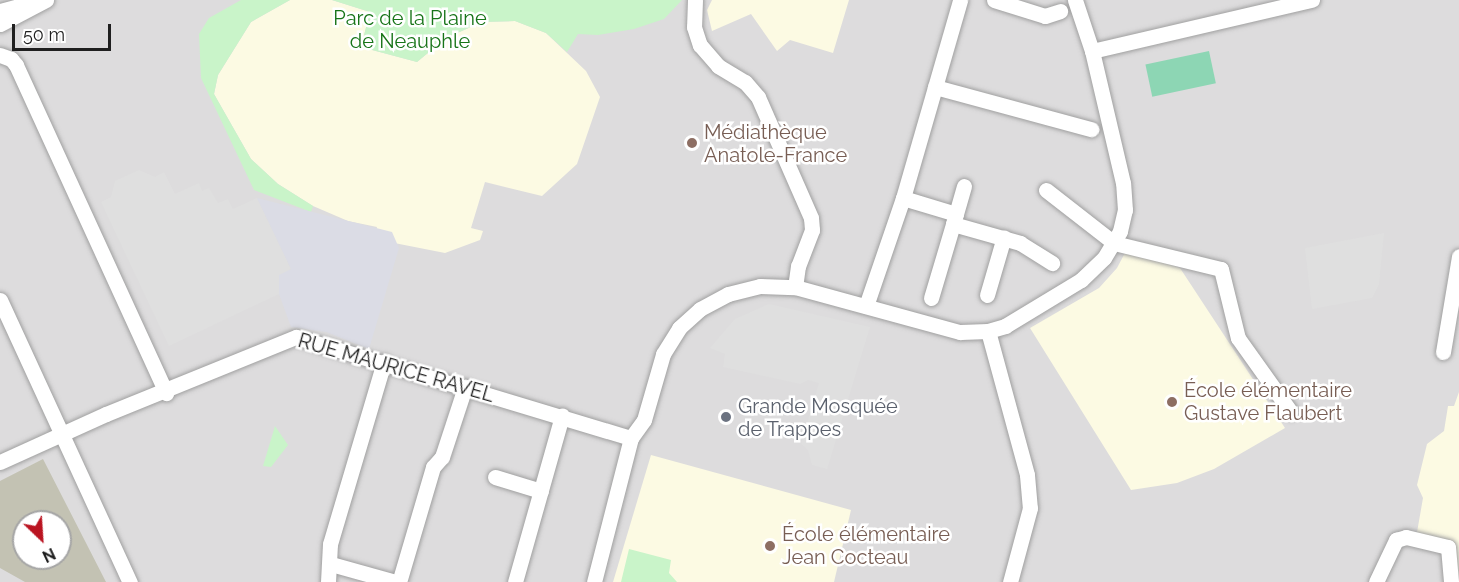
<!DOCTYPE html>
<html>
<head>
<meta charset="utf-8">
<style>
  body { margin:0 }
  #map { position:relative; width:1459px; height:582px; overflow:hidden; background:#efece7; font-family:Raleway,sans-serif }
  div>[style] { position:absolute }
  .residential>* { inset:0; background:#dddcdd }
  .education>* { inset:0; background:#fcfae3 }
  .construction>* { inset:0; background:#c3c2b3 }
  .park>* { inset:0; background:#c9f4c9 }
  .pitch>* { inset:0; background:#8dd6b4; transform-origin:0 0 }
  .parking>* { inset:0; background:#dfdfdf }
  .plaza>* { inset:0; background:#dbdce5 }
  .roads { filter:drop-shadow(0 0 2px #a0a0a0) drop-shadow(0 0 2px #a0a0a0) }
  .minor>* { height:15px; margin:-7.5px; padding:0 7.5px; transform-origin:7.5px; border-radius:7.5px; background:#fff }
  .dots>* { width:16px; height:16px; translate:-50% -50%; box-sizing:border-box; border:3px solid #fff; border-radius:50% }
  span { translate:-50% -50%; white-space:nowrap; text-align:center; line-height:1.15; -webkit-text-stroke:5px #fff; paint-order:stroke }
  .park-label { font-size:20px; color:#177418 }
  .education-label { font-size:20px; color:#785e54 }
  .left { translate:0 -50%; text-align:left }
  .street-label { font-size:20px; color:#1f1f1f }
  .worship-label { font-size:20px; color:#5b616d }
  .north { position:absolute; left:12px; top:510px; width:60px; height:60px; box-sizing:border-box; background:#fff; border:2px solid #a5a5a5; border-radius:50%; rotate:155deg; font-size:16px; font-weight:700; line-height:24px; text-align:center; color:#1f1f1f }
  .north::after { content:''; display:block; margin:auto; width:21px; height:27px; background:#ba1421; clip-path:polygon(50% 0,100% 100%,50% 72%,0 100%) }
  .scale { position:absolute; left:12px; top:24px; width:99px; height:27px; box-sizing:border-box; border:3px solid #1f1f1f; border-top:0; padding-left:8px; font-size:18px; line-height:21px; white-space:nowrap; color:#1f1f1f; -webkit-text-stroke:4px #fff; paint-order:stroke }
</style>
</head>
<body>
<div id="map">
  <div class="residential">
    <div style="clip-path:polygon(evenodd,0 0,1459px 0,1459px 582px,0 582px,0 0,24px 522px,60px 522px,60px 558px,24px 558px,24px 522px)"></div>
  </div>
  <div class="education">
    <div style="clip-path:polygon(290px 0,332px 0,370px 12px,361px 47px,417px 62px,446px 38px,482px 22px,515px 21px,546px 33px,586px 71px,600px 97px,577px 164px,542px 196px,485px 182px,471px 228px,483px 231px,480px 240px,445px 253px,374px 239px,377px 227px,348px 221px,313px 206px,278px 184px,251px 159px,214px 94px,218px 75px,251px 22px)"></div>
    <div style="clip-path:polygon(712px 0,849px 0,833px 53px,790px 40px,777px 51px,751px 14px,712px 31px,707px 10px)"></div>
    <div style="clip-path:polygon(1127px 249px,1180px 268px,1285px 428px,1214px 469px,1177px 483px,1131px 490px,1030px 328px,1099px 288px,1117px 268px)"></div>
    <div style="clip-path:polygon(1459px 392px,1459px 582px,1451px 582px,1450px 555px,1416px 538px,1423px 498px,1417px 485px,1427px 444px,1444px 431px,1448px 406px,1454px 406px)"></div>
    <div style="clip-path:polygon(651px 455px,851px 510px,834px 582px,613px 582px)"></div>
  </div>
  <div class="construction">
    <div style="clip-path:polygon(evenodd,43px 459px,106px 582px,25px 582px,0 568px,0 481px,43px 459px,24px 522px,60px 522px,60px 558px,24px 558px,24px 522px)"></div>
  </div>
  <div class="park">
    <div style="clip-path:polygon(241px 0,290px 0,251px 22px,218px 75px,214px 94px,251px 159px,278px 184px,313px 206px,311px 212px,254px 190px,201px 78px,199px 34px,209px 18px)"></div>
    <div style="clip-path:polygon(332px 0,682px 0,664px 19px,634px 29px,598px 35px,578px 34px,567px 52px,546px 33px,515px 21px,482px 22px,446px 38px,417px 62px,361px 47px,370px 12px)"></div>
    <div style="clip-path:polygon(275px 426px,288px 445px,271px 467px,263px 466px)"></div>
    <div style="clip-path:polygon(629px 549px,671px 560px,669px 573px,677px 582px,621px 582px)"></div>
  </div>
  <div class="pitch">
    <div style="left:1209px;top:51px;width:33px;height:65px;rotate:78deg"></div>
  </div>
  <div class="parking">
    <div style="clip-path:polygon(139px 170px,155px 177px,164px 172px,175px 194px,199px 183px,202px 191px,209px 188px,218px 203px,228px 199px,233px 209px,257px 198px,291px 269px,279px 275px,279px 294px,169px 346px,101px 202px,111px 197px,115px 181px)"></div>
    <div style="clip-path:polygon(1384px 233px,1379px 284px,1372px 298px,1312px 309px,1305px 248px)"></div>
    <div style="clip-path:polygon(769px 304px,870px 327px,827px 469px,812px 465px,808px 450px,801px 444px,819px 383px,808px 380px,800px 384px,723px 367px,725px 354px,710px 348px,735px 319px)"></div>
  </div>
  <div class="plaza">
    <div style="clip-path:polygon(257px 198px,392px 232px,399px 248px,369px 349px,326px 332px,291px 327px,279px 294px,279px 275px,291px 269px)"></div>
  </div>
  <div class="roads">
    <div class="minor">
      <div style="left:695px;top:0;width:27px;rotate:92deg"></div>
      <div style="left:694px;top:27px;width:19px;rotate:72deg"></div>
      <div style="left:700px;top:45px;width:28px;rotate:49deg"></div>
      <div style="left:718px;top:66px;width:31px;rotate:31deg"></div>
      <div style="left:745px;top:82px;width:20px;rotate:49deg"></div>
      <div style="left:758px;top:97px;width:132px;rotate:66.3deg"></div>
      <div style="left:811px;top:218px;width:12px;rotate:85deg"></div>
      <div style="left:812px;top:230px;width:39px;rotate:111deg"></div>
      <div style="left:798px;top:266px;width:21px;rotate:98deg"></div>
      <div style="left:994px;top:0;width:53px;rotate:17.4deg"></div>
      <div style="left:1045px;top:16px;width:16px;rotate:-18deg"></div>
      <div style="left:0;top:11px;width:34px;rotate:-15deg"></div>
      <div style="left:0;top:24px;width:52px;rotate:-27.6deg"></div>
      <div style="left:1092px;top:51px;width:226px;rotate:-13.1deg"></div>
      <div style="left:0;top:55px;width:12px;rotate:20deg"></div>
      <div style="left:11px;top:59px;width:8px;rotate:50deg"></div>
      <div style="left:16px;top:65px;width:361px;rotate:65.4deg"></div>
      <div style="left:935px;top:87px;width:162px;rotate:15.1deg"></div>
      <div style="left:1046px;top:190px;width:86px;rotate:37.9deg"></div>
      <div style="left:1114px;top:243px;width:110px;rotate:13.7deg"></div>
      <div style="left:1221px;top:269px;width:71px;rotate:76.2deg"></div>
      <div style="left:1238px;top:338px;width:90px;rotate:54.5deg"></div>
      <div style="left:903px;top:198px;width:55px;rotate:16.8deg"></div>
      <div style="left:956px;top:214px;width:10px;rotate:107deg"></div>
      <div style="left:953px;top:224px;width:70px;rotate:15.8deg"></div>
      <div style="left:1020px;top:243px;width:38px;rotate:32deg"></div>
      <div style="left:956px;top:214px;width:29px;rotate:-74deg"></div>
      <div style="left:987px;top:295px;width:60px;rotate:-73.7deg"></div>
      <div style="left:931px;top:298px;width:77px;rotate:-73.4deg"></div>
      <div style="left:0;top:300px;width:311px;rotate:65.3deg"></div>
      <div style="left:866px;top:306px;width:114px;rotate:-71.1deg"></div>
      <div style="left:903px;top:198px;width:206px;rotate:-73.9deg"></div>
      <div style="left:988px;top:331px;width:149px;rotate:74.8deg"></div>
      <div style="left:1027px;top:475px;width:33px;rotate:85deg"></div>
      <div style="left:1030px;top:508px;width:77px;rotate:105.1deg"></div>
      <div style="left:1443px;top:352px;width:97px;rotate:-80.5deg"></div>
      <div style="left:0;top:462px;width:116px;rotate:-24.4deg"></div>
      <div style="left:106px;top:414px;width:205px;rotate:-22.1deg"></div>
      <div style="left:296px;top:337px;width:350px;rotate:16.8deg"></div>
      <div style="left:495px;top:477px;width:48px;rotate:16.9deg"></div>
      <div style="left:331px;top:564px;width:67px;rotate:15.5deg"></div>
      <div style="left:400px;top:579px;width:117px;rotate:-73.6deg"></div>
      <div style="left:433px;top:467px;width:13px;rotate:-48deg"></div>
      <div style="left:442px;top:457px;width:74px;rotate:-71.8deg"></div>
      <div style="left:328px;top:582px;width:38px;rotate:-87deg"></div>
      <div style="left:330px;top:544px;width:190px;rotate:-73.5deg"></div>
      <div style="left:515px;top:582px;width:173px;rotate:-74.2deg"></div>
      <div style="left:594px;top:582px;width:149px;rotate:-75.6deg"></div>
      <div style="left:631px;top:438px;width:22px;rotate:-54deg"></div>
      <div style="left:644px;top:420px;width:69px;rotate:-73.9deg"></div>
      <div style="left:663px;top:354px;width:31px;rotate:-58deg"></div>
      <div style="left:679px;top:328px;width:28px;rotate:-42deg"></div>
      <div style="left:700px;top:309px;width:32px;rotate:-28deg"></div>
      <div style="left:728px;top:294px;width:33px;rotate:-14deg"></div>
      <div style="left:760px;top:286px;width:35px;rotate:2deg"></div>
      <div style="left:795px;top:287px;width:171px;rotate:15.3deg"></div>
      <div style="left:960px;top:332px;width:28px;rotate:-2deg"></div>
      <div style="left:988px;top:331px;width:18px;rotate:-16deg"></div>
      <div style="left:1005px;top:326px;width:89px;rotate:-31.2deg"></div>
      <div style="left:1081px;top:280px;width:32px;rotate:-44deg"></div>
      <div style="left:1104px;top:258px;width:31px;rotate:-59deg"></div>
      <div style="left:1120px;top:231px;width:22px;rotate:-77deg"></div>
      <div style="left:1125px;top:210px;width:27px;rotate:-94deg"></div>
      <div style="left:1123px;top:183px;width:136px;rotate:-103.2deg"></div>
      <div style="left:1092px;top:51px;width:54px;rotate:-108.4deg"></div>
      <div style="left:1376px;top:582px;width:47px;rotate:-64.5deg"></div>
      <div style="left:1396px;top:540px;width:10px;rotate:-17deg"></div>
      <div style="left:1406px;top:537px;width:43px;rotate:13.4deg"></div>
      <div style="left:1448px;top:547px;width:35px;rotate:85deg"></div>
    </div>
  </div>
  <div class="dots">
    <div style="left:692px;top:143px;background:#8d6e63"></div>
    <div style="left:1172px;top:402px;background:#8d6e63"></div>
    <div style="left:726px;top:417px;background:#6b7280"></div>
    <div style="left:770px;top:546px;background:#8d6e63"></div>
  </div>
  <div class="park-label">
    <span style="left:410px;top:30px">Parc de la Plaine<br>de Neauphle</span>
  </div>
  <div class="education-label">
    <span class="left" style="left:704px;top:144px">Médiathèque<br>Anatole-France</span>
    <span class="left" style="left:1184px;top:402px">École élémentaire<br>Gustave Flaubert</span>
    <span class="left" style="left:782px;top:546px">École élémentaire<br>Jean Cocteau</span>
  </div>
  <div class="street-label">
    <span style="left:396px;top:368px;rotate:16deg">RUE MAURICE RAVEL</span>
  </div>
  <div class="worship-label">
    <span class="left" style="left:738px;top:418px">Grande Mosquée<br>de Trappes</span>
  </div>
  <div class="north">N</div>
  <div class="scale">50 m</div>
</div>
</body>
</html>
